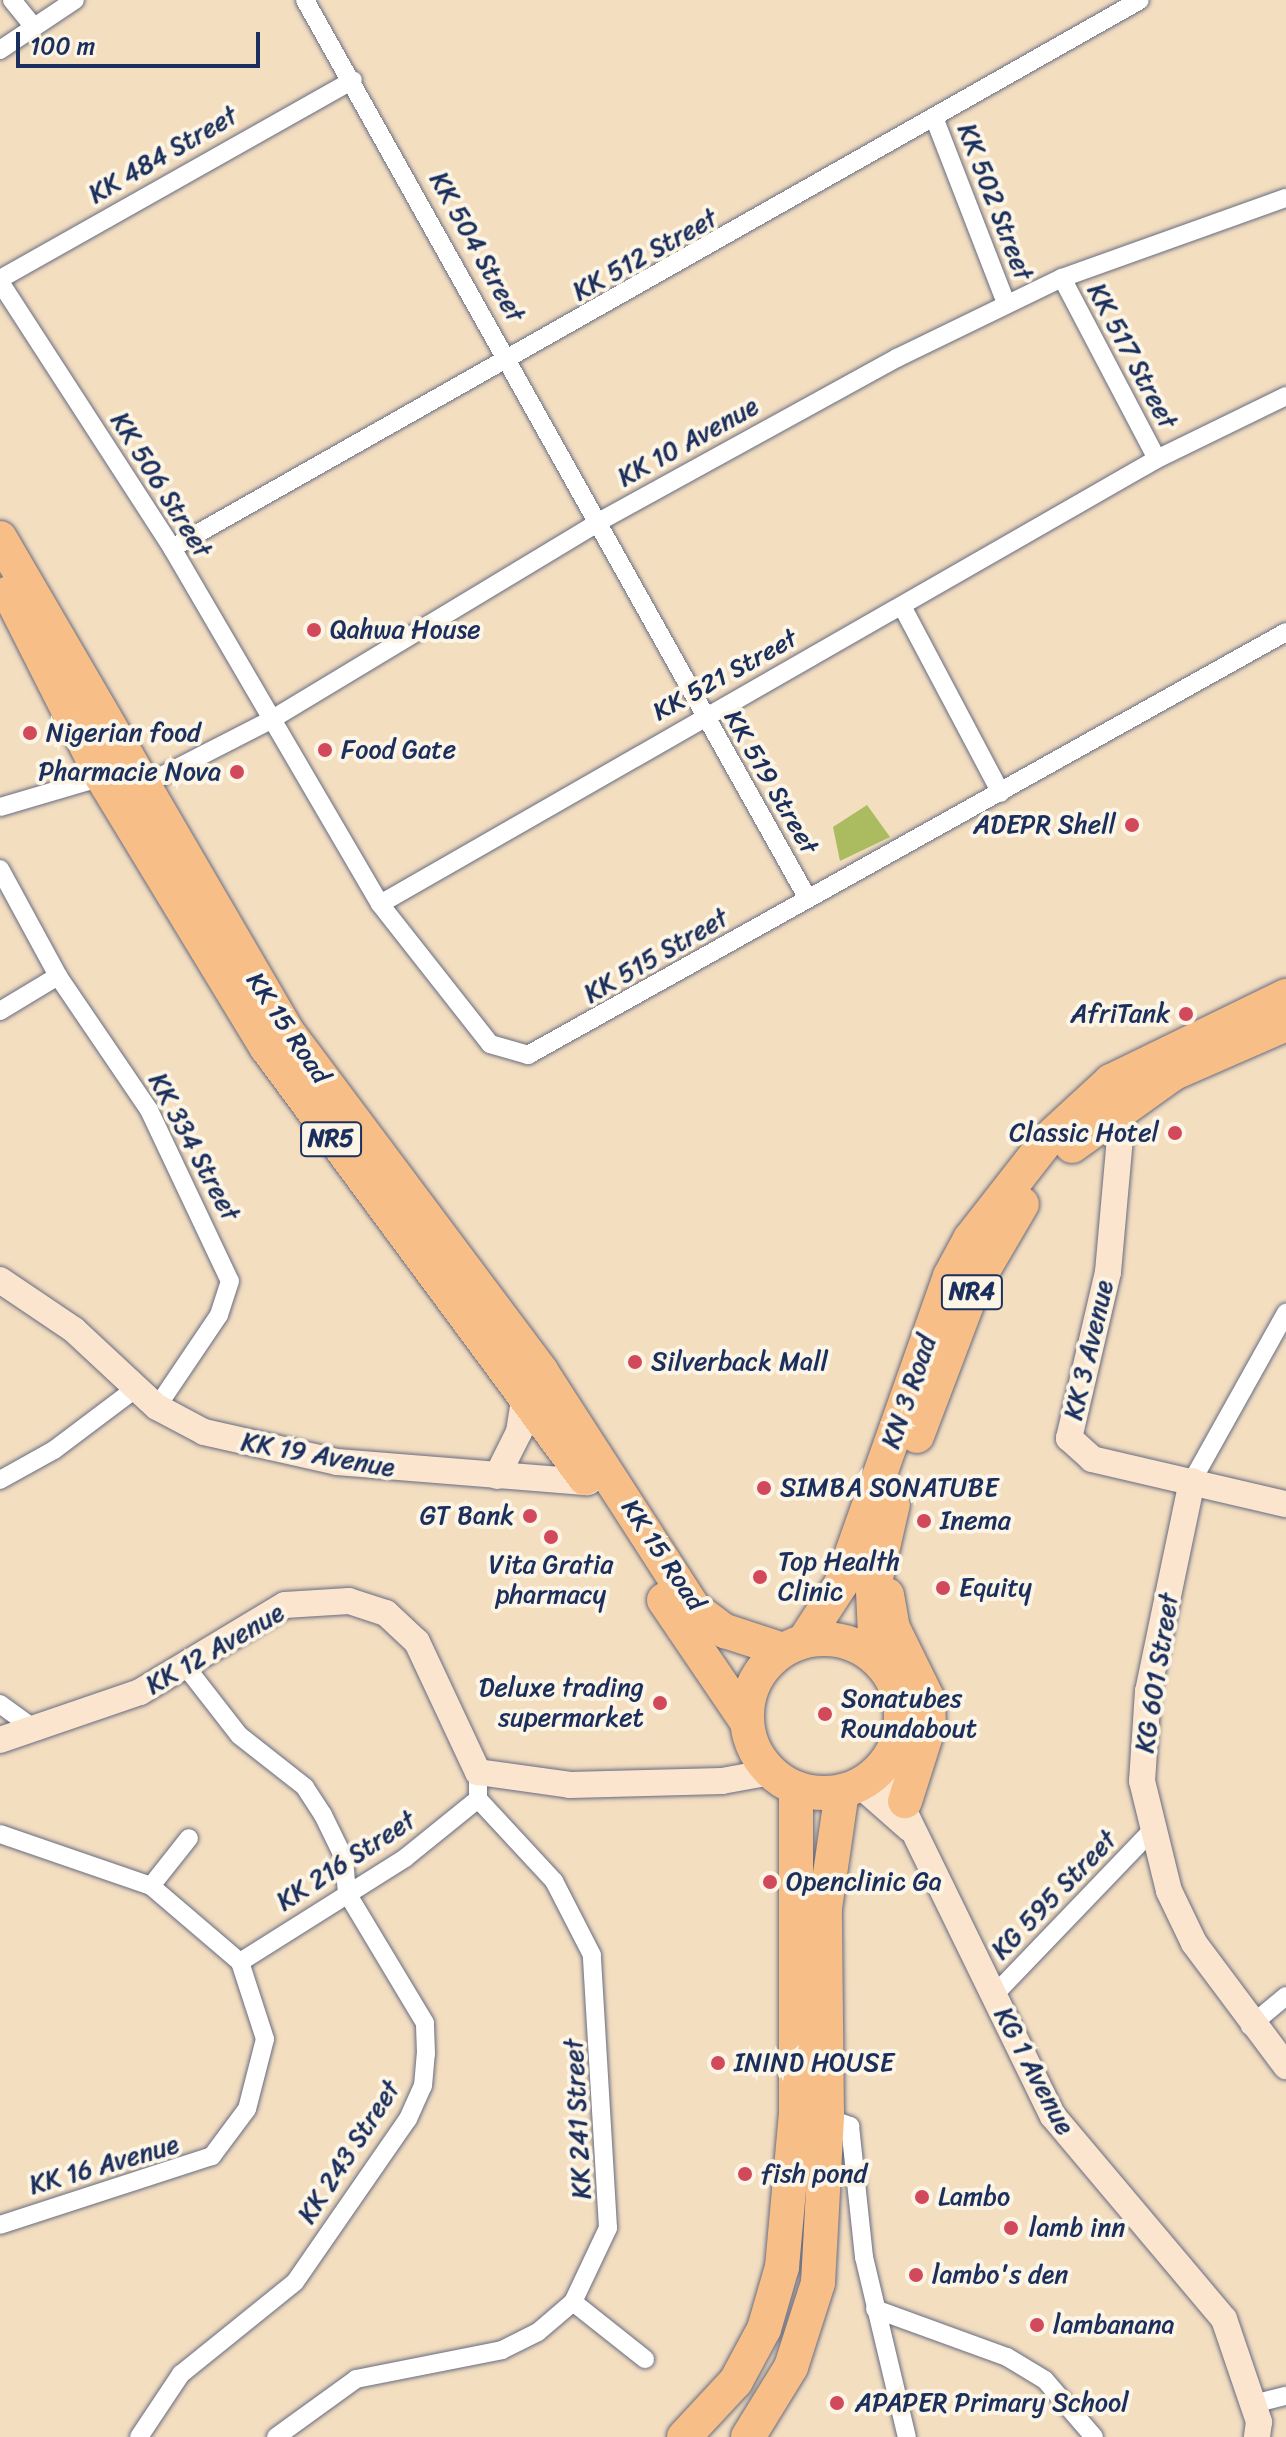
<!DOCTYPE html>
<html>
<head>
<meta charset="utf-8">
<style>
  body { margin:0 }
  #map { position:relative; width:1286px; height:2437px; overflow:hidden; background:#f4dec0; font-family:Sriracha,sans-serif }
  div>[style] { position:absolute }
  .green>* { inset:0; background:#aabc5f }
  .roads { filter:drop-shadow(0 0 2px #676c80) drop-shadow(0 0 2px #676c80) }
  .street>* { height:18px; margin:-9px; padding:0 9px; transform-origin:9px; border-radius:9px; background:#fff }
  .secondary>* { height:26px; margin:-13px; padding:0 13px; transform-origin:13px; border-radius:13px; background:#fce5cf }
  .highway>* { height:34px; margin:-17px; padding:0 17px; transform-origin:17px; border-radius:17px; background:#f7be88 }
  .highway>.ring { margin:-17px; padding:0; box-sizing:content-box; background:none; border:34px solid #f7be88; border-radius:50% }
  .dots>* { width:22px; height:22px; translate:-50% -50%; box-sizing:border-box; border:4px solid #fcf5e5; border-radius:50% }
  span { translate:-50% -50%; white-space:nowrap; text-align:center; line-height:1.15; -webkit-text-stroke:8px #fcf5e5; paint-order:stroke }
  .shield-label span { padding:2px 6px; background:#fcf5e5; border:2px solid; border-radius:6px; -webkit-text-stroke-width:0 }
  .shield-label { font-size:24px; color:#1b2f5e; font-weight:700 }
  .street-label { font-size:26px; color:#1b2f5e }
  .poi-label { font-size:26px; color:#1b2f5e }
  .left { translate:0 -50%; text-align:left }
  .right { translate:-100% -50%; text-align:right }
  .scale { position:absolute; left:16px; top:32px; width:244px; height:36px; box-sizing:border-box; border:4px solid #1b2f5e; border-top:0; padding-left:10px; font-size:24px; line-height:28px; white-space:nowrap; color:#1b2f5e; -webkit-text-stroke:6px #fcf5e5; paint-order:stroke }
</style>
</head>
<body>
<div id="map">
  <div class="green">
    <div style="clip-path:polygon(867px 805px,890px 837px,840px 861px,833px 827px)"></div>
  </div>
  <div class="roads">
    <div class="street">
      <div style="left:12px;top:0;width:33px;rotate:51deg"></div>
      <div style="left:305px;top:0;width:1030px;rotate:60.77deg"></div>
      <div style="left:0;top:50px;width:90px;rotate:-33.7deg"></div>
      <div style="left:935px;top:120px;width:196px;rotate:68.8deg"></div>
      <div style="left:1062px;top:278px;width:204px;rotate:62.3deg"></div>
      <div style="left:0;top:279px;width:405px;rotate:-29.4deg"></div>
      <div style="left:0;top:282px;width:317px;rotate:57.1deg"></div>
      <div style="left:172px;top:548px;width:412px;rotate:59.7deg"></div>
      <div style="left:380px;top:904px;width:895px;rotate:-29.8deg"></div>
      <div style="left:1157px;top:459px;width:144px;rotate:-26deg"></div>
      <div style="left:172px;top:548px;width:1112px;rotate:-29.51deg"></div>
      <div style="left:903px;top:608px;width:209px;rotate:62.1deg"></div>
      <div style="left:142px;top:786px;width:143px;rotate:-27.1deg"></div>
      <div style="left:269px;top:721px;width:389px;rotate:-31.1deg"></div>
      <div style="left:602px;top:520px;width:337px;rotate:-28.8deg"></div>
      <div style="left:897px;top:358px;width:183px;rotate:-25.9deg"></div>
      <div style="left:1062px;top:278px;width:238px;rotate:-19.7deg"></div>
      <div style="left:0;top:807px;width:106px;rotate:-16.4deg"></div>
      <div style="left:0;top:869px;width:122px;rotate:61.5deg"></div>
      <div style="left:58px;top:976px;width:162px;rotate:55.8deg"></div>
      <div style="left:149px;top:1110px;width:189px;rotate:64.7deg"></div>
      <div style="left:230px;top:1281px;width:36px;rotate:108deg"></div>
      <div style="left:219px;top:1315px;width:111px;rotate:124deg"></div>
      <div style="left:380px;top:904px;width:178px;rotate:51.8deg"></div>
      <div style="left:490px;top:1044px;width:40px;rotate:16deg"></div>
      <div style="left:528px;top:1055px;width:868px;rotate:-29.16deg"></div>
      <div style="left:0;top:1011px;width:68px;rotate:-31.1deg"></div>
      <div style="left:0;top:1480px;width:62px;rotate:-29.1deg"></div>
      <div style="left:54px;top:1450px;width:101px;rotate:-37deg"></div>
      <div style="left:1192px;top:1481px;width:193px;rotate:-60.8deg"></div>
      <div style="left:0;top:1704px;width:46px;rotate:36.1deg"></div>
      <div style="left:0;top:1834px;width:160px;rotate:19deg"></div>
      <div style="left:151px;top:1886px;width:117px;rotate:40.5deg"></div>
      <div style="left:240px;top:1962px;width:81px;rotate:72deg"></div>
      <div style="left:265px;top:2039px;width:72px;rotate:104.4deg"></div>
      <div style="left:247px;top:2109px;width:59px;rotate:126.7deg"></div>
      <div style="left:212px;top:2156px;width:223px;rotate:162deg"></div>
      <div style="left:151px;top:1886px;width:61px;rotate:-51.6deg"></div>
      <div style="left:240px;top:1962px;width:195px;rotate:-32.2deg"></div>
      <div style="left:405px;top:1858px;width:94px;rotate:-38.9deg"></div>
      <div style="left:994px;top:1995px;width:227px;rotate:-46.2deg"></div>
      <div style="left:1250px;top:2026px;width:47px;rotate:-39.8deg"></div>
      <div style="left:821px;top:2116px;width:31px;rotate:19deg"></div>
      <div style="left:850px;top:2126px;width:132px;rotate:83.9deg"></div>
      <div style="left:864px;top:2257px;width:185px;rotate:76.6deg"></div>
      <div style="left:573px;top:2302px;width:92px;rotate:38.4deg"></div>
      <div style="left:875px;top:2309px;width:140px;rotate:20deg"></div>
      <div style="left:1007px;top:2357px;width:44px;rotate:31.2deg"></div>
      <div style="left:1045px;top:2380px;width:75px;rotate:49.3deg"></div>
      <div style="left:1253px;top:2404px;width:34px;rotate:-14deg"></div>
      <div style="left:139px;top:2437px;width:76px;rotate:-56.3deg"></div>
      <div style="left:181px;top:2374px;width:146px;rotate:-38.9deg"></div>
      <div style="left:295px;top:2282px;width:198px;rotate:-55.3deg"></div>
      <div style="left:408px;top:2119px;width:36px;rotate:-66deg"></div>
      <div style="left:423px;top:2086px;width:32px;rotate:-85deg"></div>
      <div style="left:426px;top:2054px;width:31px;rotate:-92deg"></div>
      <div style="left:425px;top:2023px;width:152px;rotate:-121deg"></div>
      <div style="left:347px;top:1893px;width:35px;rotate:-95deg"></div>
      <div style="left:344px;top:1858px;width:48px;rotate:-116deg"></div>
      <div style="left:323px;top:1815px;width:33px;rotate:-123deg"></div>
      <div style="left:305px;top:1787px;width:84px;rotate:-141.8deg"></div>
      <div style="left:239px;top:1735px;width:91px;rotate:-127.9deg"></div>
      <div style="left:276px;top:2437px;width:99px;rotate:-35.9deg"></div>
      <div style="left:356px;top:2379px;width:149px;rotate:-11.2deg"></div>
      <div style="left:502px;top:2350px;width:40px;rotate:-26.6deg"></div>
      <div style="left:538px;top:2332px;width:46px;rotate:-40.6deg"></div>
      <div style="left:573px;top:2302px;width:82px;rotate:-64.7deg"></div>
      <div style="left:608px;top:2228px;width:273px;rotate:-93.4deg"></div>
      <div style="left:592px;top:1955px;width:83px;rotate:-117.2deg"></div>
      <div style="left:554px;top:1881px;width:112px;rotate:-132.8deg"></div>
      <div style="left:478px;top:1799px;width:27px;rotate:-90deg"></div>
    </div>
    <div class="secondary">
      <div style="left:1123px;top:1104px;width:169px;rotate:95.1deg"></div>
      <div style="left:1108px;top:1272px;width:171px;rotate:103.2deg"></div>
      <div style="left:1069px;top:1438px;width:31px;rotate:42deg"></div>
      <div style="left:1092px;top:1459px;width:199px;rotate:13.1deg"></div>
      <div style="left:0;top:1280px;width:89px;rotate:34deg"></div>
      <div style="left:74px;top:1330px;width:113px;rotate:42.9deg"></div>
      <div style="left:157px;top:1407px;width:53px;rotate:28deg"></div>
      <div style="left:204px;top:1432px;width:136px;rotate:12.7deg"></div>
      <div style="left:337px;top:1462px;width:252px;rotate:4.6deg"></div>
      <div style="left:497px;top:1476px;width:49px;rotate:-63.4deg"></div>
      <div style="left:519px;top:1432px;width:37px;rotate:-81deg"></div>
      <div style="left:1192px;top:1481px;width:215px;rotate:101.8deg"></div>
      <div style="left:1148px;top:1691px;width:90px;rotate:93.8deg"></div>
      <div style="left:1142px;top:1781px;width:113px;rotate:76.2deg"></div>
      <div style="left:1169px;top:1891px;width:58px;rotate:64.3deg"></div>
      <div style="left:1194px;top:1943px;width:154px;rotate:53.2deg"></div>
      <div style="left:0;top:1740px;width:148px;rotate:-18.9deg"></div>
      <div style="left:140px;top:1692px;width:169px;rotate:-31deg"></div>
      <div style="left:285px;top:1605px;width:64px;rotate:-3.6deg"></div>
      <div style="left:349px;top:1601px;width:39px;rotate:18deg"></div>
      <div style="left:386px;top:1613px;width:42px;rotate:43.1deg"></div>
      <div style="left:417px;top:1642px;width:144px;rotate:64.9deg"></div>
      <div style="left:478px;top:1772px;width:93px;rotate:8deg"></div>
      <div style="left:570px;top:1785px;width:152px;rotate:-1.5deg"></div>
      <div style="left:722px;top:1781px;width:50px;rotate:-10.4deg"></div>
      <div style="left:883px;top:1768px;width:387px;rotate:64deg"></div>
      <div style="left:1053px;top:2116px;width:265px;rotate:49.9deg"></div>
      <div style="left:1224px;top:2319px;width:109px;rotate:71.2deg"></div>
      <div style="left:1259px;top:2422px;width:15px;rotate:98deg"></div>
      <div style="left:860px;top:1785px;width:65px;rotate:41.3deg"></div>
    </div>
    <div class="highway">
      <div style="left:0;top:538px;width:570px;rotate:59.79deg"></div>
      <div style="left:287px;top:1031px;width:424px;rotate:53.2deg"></div>
      <div style="left:541px;top:1371px;width:282px;rotate:57.2deg"></div>
      <div style="left:694px;top:1608px;width:39px;rotate:37deg"></div>
      <div style="left:725px;top:1631px;width:61px;rotate:18.1deg"></div>
      <div style="left:9px;top:593px;width:206px;rotate:63.2deg"></div>
      <div style="left:102px;top:777px;width:317px;rotate:58.7deg"></div>
      <div style="left:267px;top:1048px;width:535px;rotate:53.52deg"></div>
      <div style="left:1072px;top:1146px;width:125px;rotate:-35.6deg"></div>
      <div style="left:1174px;top:1073px;width:122px;rotate:-23.6deg"></div>
      <div style="left:917px;top:1436px;width:160px;rotate:-69.2deg"></div>
      <div style="left:974px;top:1286px;width:95px;rotate:-59.7deg"></div>
      <div style="left:887px;top:1595px;width:34px;rotate:80deg"></div>
      <div style="left:893px;top:1628px;width:79px;rotate:63.8deg"></div>
      <div style="left:928px;top:1699px;width:27px;rotate:88deg"></div>
      <div style="left:929px;top:1726px;width:79px;rotate:107.7deg"></div>
      <div style="left:664px;top:1600px;width:148px;rotate:55.8deg"></div>
      <div class="ring" style="left:747px;top:1639px;width:120px;height:120px"></div>
      <div style="left:804px;top:1641px;width:68px;rotate:-57deg"></div>
      <div style="left:841px;top:1584px;width:327px;rotate:-70.5deg"></div>
      <div style="left:950px;top:1276px;width:42px;rotate:-61.6deg"></div>
      <div style="left:970px;top:1239px;width:127px;rotate:-52deg"></div>
      <div style="left:1048px;top:1139px;width:86px;rotate:-42.6deg"></div>
      <div style="left:1111px;top:1081px;width:195px;rotate:-25.9deg"></div>
      <div style="left:876px;top:1657px;width:66px;rotate:-92.6deg"></div>
      <div style="left:873px;top:1591px;width:89px;rotate:-77.1deg"></div>
      <div style="left:684px;top:2437px;width:76px;rotate:-47.1deg"></div>
      <div style="left:736px;top:2381px;width:59px;rotate:-61.7deg"></div>
      <div style="left:764px;top:2329px;width:65px;rotate:-73.8deg"></div>
      <div style="left:782px;top:2267px;width:154px;rotate:-84.8deg"></div>
      <div style="left:796px;top:2114px;width:326px;rotate:-90deg"></div>
      <div style="left:748px;top:2437px;width:82px;rotate:-58.4deg"></div>
      <div style="left:791px;top:2367px;width:88px;rotate:-72.2deg"></div>
      <div style="left:818px;top:2283px;width:167px;rotate:-86.9deg"></div>
      <div style="left:827px;top:2116px;width:208px;rotate:-90.6deg"></div>
      <div style="left:825px;top:1908px;width:118px;rotate:-81.7deg"></div>
    </div>
  </div>
  <div class="dots">
    <div style="left:314px;top:630px;background:#d1495b"></div>
    <div style="left:30px;top:733px;background:#d1495b"></div>
    <div style="left:325px;top:750px;background:#d1495b"></div>
    <div style="left:237px;top:772px;background:#d1495b"></div>
    <div style="left:1132px;top:825px;background:#d1495b"></div>
    <div style="left:1186px;top:1014px;background:#d1495b"></div>
    <div style="left:1175px;top:1133px;background:#d1495b"></div>
    <div style="left:635px;top:1362px;background:#d1495b"></div>
    <div style="left:764px;top:1488px;background:#d1495b"></div>
    <div style="left:530px;top:1516px;background:#d1495b"></div>
    <div style="left:924px;top:1521px;background:#d1495b"></div>
    <div style="left:551px;top:1537px;background:#d1495b"></div>
    <div style="left:760px;top:1577px;background:#d1495b"></div>
    <div style="left:943px;top:1588px;background:#d1495b"></div>
    <div style="left:660px;top:1703px;background:#d1495b"></div>
    <div style="left:825px;top:1714px;background:#d1495b"></div>
    <div style="left:770px;top:1882px;background:#d1495b"></div>
    <div style="left:718px;top:2063px;background:#d1495b"></div>
    <div style="left:745px;top:2174px;background:#d1495b"></div>
    <div style="left:922px;top:2197px;background:#d1495b"></div>
    <div style="left:1011px;top:2228px;background:#d1495b"></div>
    <div style="left:916px;top:2275px;background:#d1495b"></div>
    <div style="left:1037px;top:2325px;background:#d1495b"></div>
    <div style="left:837px;top:2403px;background:#d1495b"></div>
  </div>
  <div class="shield-label">
    <span style="left:331px;top:1139px">NR5</span>
    <span style="left:972px;top:1292px">NR4</span>
  </div>
  <div class="street-label">
    <span style="left:163px;top:155px;rotate:-30deg">KK 484 Street</span>
    <span style="left:995px;top:202px;rotate:69deg">KK 502 Street</span>
    <span style="left:477px;top:247px;rotate:61deg">KK 504 Street</span>
    <span style="left:645px;top:255px;rotate:-29deg">KK 512 Street</span>
    <span style="left:1132px;top:356px;rotate:62deg">KK 517 Street</span>
    <span style="left:688px;top:442px;rotate:-29deg">KK 10 Avenue</span>
    <span style="left:161px;top:485px;rotate:58deg">KK 506 Street</span>
    <span style="left:725px;top:675px;rotate:-29deg">KK 521 Street</span>
    <span style="left:771px;top:782px;rotate:60deg">KK 519 Street</span>
    <span style="left:656px;top:956px;rotate:-30deg">KK 515 Street</span>
    <span style="left:288px;top:1028px;rotate:56deg">KK 15 Road</span>
    <span style="left:194px;top:1147px;rotate:62deg">KK 334 Street</span>
    <span style="left:1089px;top:1350px;rotate:-77deg">KK 3 Avenue</span>
    <span style="left:909px;top:1392px;rotate:-71deg">KN 3 Road</span>
    <span style="left:318px;top:1455px;rotate:10deg">KK 19 Avenue</span>
    <span style="left:663px;top:1555px;rotate:56deg">KK 15 Road</span>
    <span style="left:215px;top:1649px;rotate:-30deg">KK 12 Avenue</span>
    <span style="left:1157px;top:1673px;rotate:-81deg">KG 601 Street</span>
    <span style="left:346px;top:1861px;rotate:-33deg">KK 216 Street</span>
    <span style="left:1054px;top:1895px;rotate:-46deg">KG 595 Street</span>
    <span style="left:1034px;top:2071px;rotate:62deg">KG 1 Avenue</span>
    <span style="left:578px;top:2119px;rotate:-93deg">KK 241 Street</span>
    <span style="left:349px;top:2152px;rotate:-57deg">KK 243 Street</span>
    <span style="left:104px;top:2165px;rotate:-16deg">KK 16 Avenue</span>
  </div>
  <div class="poi-label">
    <span class="left" style="left:330px;top:630px">Qahwa House</span>
    <span class="left" style="left:46px;top:733px">Nigerian food</span>
    <span class="left" style="left:341px;top:750px">Food Gate</span>
    <span class="right" style="left:221px;top:772px">Pharmacie Nova</span>
    <span class="right" style="left:1116px;top:825px">ADEPR Shell</span>
    <span class="right" style="left:1170px;top:1014px">AfriTank</span>
    <span class="right" style="left:1159px;top:1133px">Classic Hotel</span>
    <span class="left" style="left:651px;top:1362px">Silverback Mall</span>
    <span class="left" style="left:780px;top:1488px">SIMBA SONATUBE</span>
    <span class="right" style="left:514px;top:1516px">GT Bank</span>
    <span class="left" style="left:940px;top:1521px">Inema</span>
    <span class="left" style="left:778px;top:1577px">Top Health<br>Clinic</span>
    <span style="left:551px;top:1580px">Vita Gratia<br>pharmacy</span>
    <span class="left" style="left:959px;top:1588px">Equity</span>
    <span class="right" style="left:644px;top:1703px">Deluxe trading<br>supermarket</span>
    <span class="left" style="left:841px;top:1714px">Sonatubes<br>Roundabout</span>
    <span class="left" style="left:786px;top:1882px">Openclinic Ga</span>
    <span class="left" style="left:734px;top:2063px">ININD HOUSE</span>
    <span class="left" style="left:761px;top:2174px">fish pond</span>
    <span class="left" style="left:938px;top:2197px">Lambo</span>
    <span class="left" style="left:1029px;top:2228px">lamb inn</span>
    <span class="left" style="left:932px;top:2275px">lambo's den</span>
    <span class="left" style="left:1053px;top:2325px">lambanana</span>
    <span class="left" style="left:855px;top:2403px">APAPER Primary School</span>
  </div>
  <div class="scale">100 m</div>
</div>
</body>
</html>
